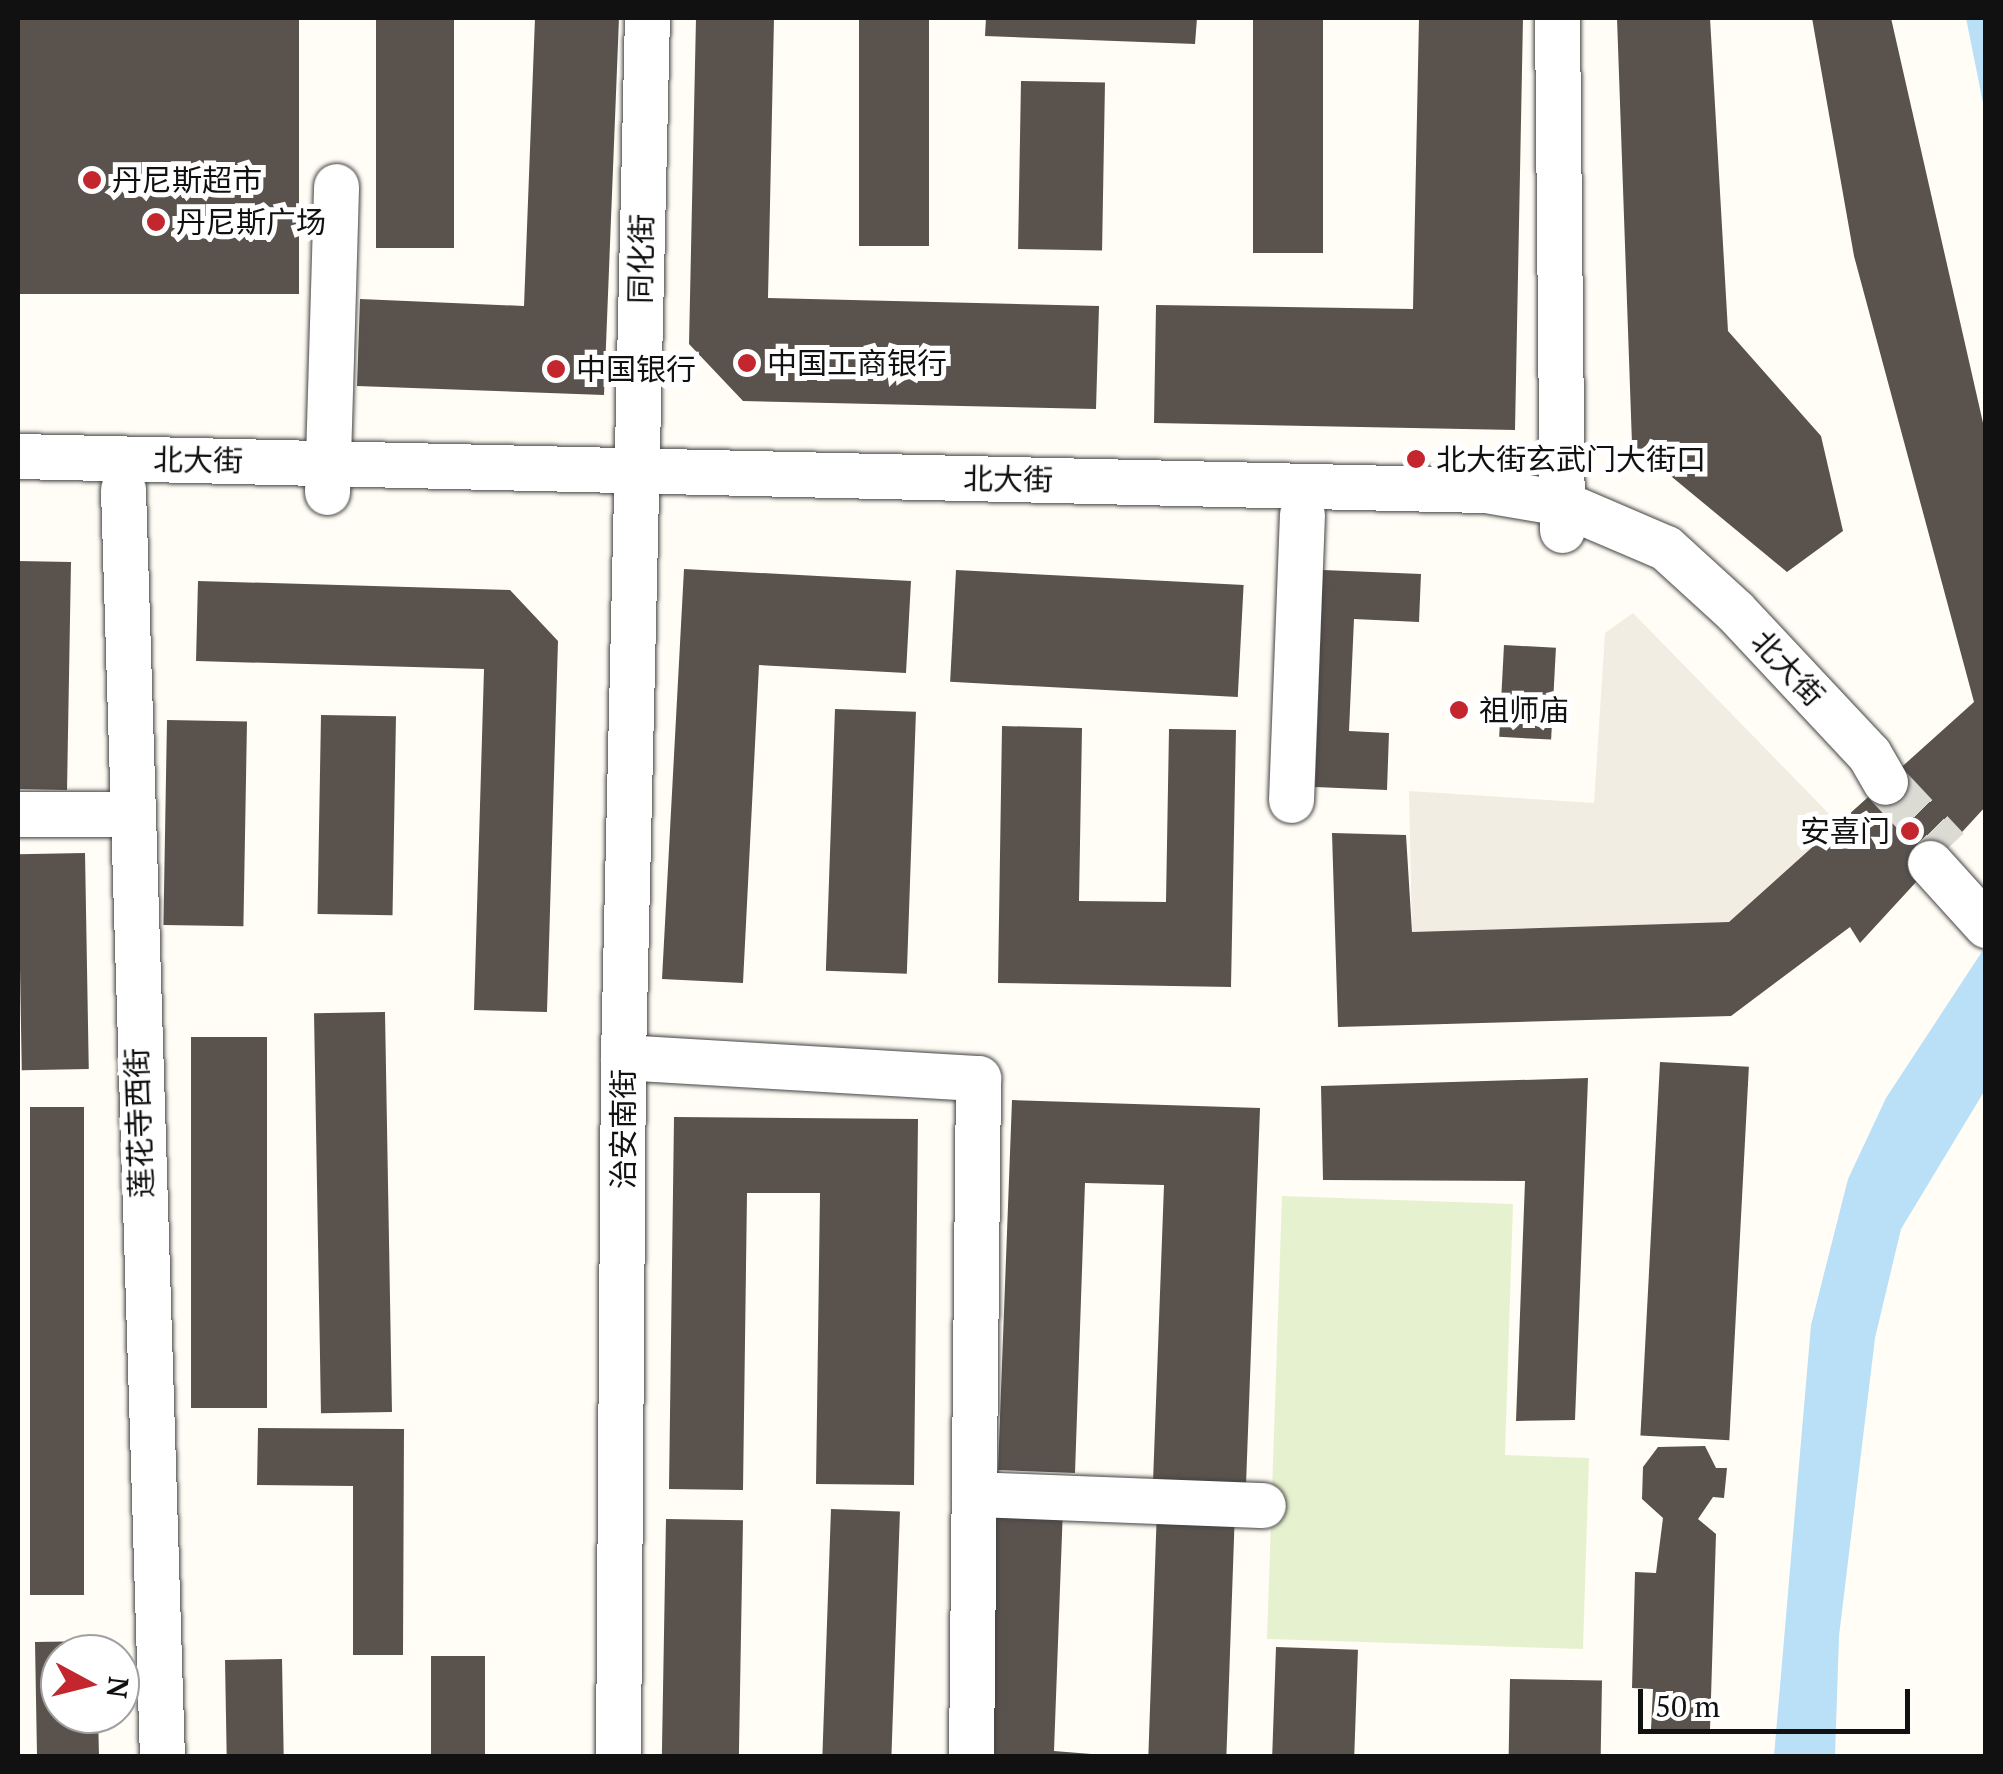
<!DOCTYPE html>
<html>
<head>
<meta charset="utf-8">
<style>
  body { margin:0 }
  #map { position:relative; width:2003px; height:1774px; overflow:hidden; background:#fffdf5; font-family:"PT Serif","Noto Sans SC",serif }
  div>[style] { position:absolute }
  .pitch>* { inset:0; background:#e6f2cf }
  .plaza>* { inset:0; background:#f1ede2 }
  .water>* { inset:0; background:#b9e0f7 }
  .building>* { inset:0; background:#5a524d; transform-origin:0 0 }
  .minor-tunnel>* { height:45px; margin-top:-22.5px; transform-origin:0; background:repeating-linear-gradient(90deg,#dbdad3 0 45px,transparent 0 67px) }
  .roads { filter:drop-shadow(0 0 2px #444) drop-shadow(0 0 2px #444) }
  .minor>* { height:45px; margin:-22.5px; padding:0 22.5px; transform-origin:22.5px; border-radius:22.5px; background:#fff }
  .dots>* { width:28px; height:28px; translate:-50% -50%; box-sizing:border-box; border:5px solid #fff; border-radius:50% }
  span { translate:-50% -50%; white-space:nowrap; text-align:center; line-height:1.15; -webkit-text-stroke:10px #fff; paint-order:stroke }
  .poi-label { font-size:30px; color:#111 }
  .left { translate:0 -50%; text-align:left }
  .right { translate:-100% -50%; text-align:right }
  .street-label { font-size:30px; color:#111 }
  .frame { position:absolute; inset:0; border:20px solid #111; pointer-events:none }
  .north { position:absolute; left:40px; top:1634px; width:100px; height:100px; box-sizing:border-box; background:#fff; border:2px solid #a0a0a0; border-radius:50%; rotate:97deg; font-size:28px; font-weight:700; line-height:40px; text-align:center; color:#111 }
  .north::after { content:''; display:block; margin:auto; width:35px; height:45px; background:#c4262e; clip-path:polygon(50% 0,100% 100%,50% 72%,0 100%) }
  .scale { position:absolute; left:1638px; top:1689px; width:272px; height:45px; box-sizing:border-box; border:5px solid #111; border-top:0; padding-left:12px; font-size:30px; line-height:35px; white-space:nowrap; color:#111; -webkit-text-stroke:8px #fff; paint-order:stroke }
</style>
</head>
<body>
<div id="map">
  <div class="pitch">
    <div style="clip-path:polygon(1282px 1196px,1513px 1204px,1505px 1455px,1589px 1458px,1583px 1649px,1267px 1639px)"></div>
  </div>
  <div class="plaza">
    <div style="clip-path:polygon(1633px 613px,1839px 824px,1729px 922px,1412px 932px,1409px 791px,1594px 803px,1605px 633px)"></div>
  </div>
  <div class="water">
    <div style="clip-path:polygon(1966px 18px,1985px 18px,1985px 113px)"></div>
    <div style="clip-path:polygon(1985px 947px,1985px 1090px,1901px 1229px,1875px 1338px,1839px 1636px,1835px 1756px,1774px 1756px,1811px 1325px,1848px 1179px,1886px 1098px)"></div>
  </div>
  <div class="building">
    <div style="left:18px;top:18px;width:281px;height:276px"></div>
    <div style="left:376px;top:18px;width:78px;height:230px"></div>
    <div style="clip-path:polygon(535px 18px,619px 18px,604px 395px,357px 386px,360px 299px,524px 306px)"></div>
    <div style="clip-path:polygon(696px 18px,774px 18px,768px 298px,1099px 306px,1096px 409px,743px 401px,689px 344px)"></div>
    <div style="left:859px;top:18px;width:70px;height:228px"></div>
    <div style="clip-path:polygon(986px 18px,1197px 18px,1195px 44px,985px 36px)"></div>
    <div style="left:1253px;top:18px;width:70px;height:235px"></div>
    <div style="clip-path:polygon(1419px 18px,1523px 18px,1515px 430px,1154px 423px,1156px 305px,1413px 309px)"></div>
    <div style="clip-path:polygon(1617px 18px,1710px 18px,1728px 331px,1821px 436px,1843px 531px,1787px 572px,1632px 444px)"></div>
    <div style="clip-path:polygon(1812px 18px,1891px 18px,1986px 436px,1986px 806px,1860px 943px,1850px 927px,1731px 1016px,1338px 1027px,1332px 833px,1406px 835px,1412px 932px,1729px 922px,1974px 702px,1854px 256px)"></div>
    <div style="left:1021px;top:81px;width:84px;height:168px;rotate:1deg"></div>
    <div style="left:18px;top:561px;width:53px;height:228px;rotate:1deg"></div>
    <div style="clip-path:polygon(684px 569px,911px 581px,906px 673px,759px 665px,743px 983px,662px 979px)"></div>
    <div style="left:956px;top:570px;width:288px;height:112px;rotate:3deg"></div>
    <div style="clip-path:polygon(1323px 570px,1421px 574px,1419px 622px,1354px 619px,1349px 731px,1389px 733px,1387px 790px,1315px 787px)"></div>
    <div style="clip-path:polygon(198px 581px,510px 590px,558px 641px,547px 1012px,474px 1010px,484px 669px,196px 661px)"></div>
    <div style="left:1504px;top:645px;width:52px;height:92px;rotate:3deg"></div>
    <div style="left:835px;top:709px;width:81px;height:262px;rotate:2deg"></div>
    <div style="left:321px;top:715px;width:75px;height:199px;rotate:1deg"></div>
    <div style="left:167px;top:720px;width:80px;height:205px;rotate:1deg"></div>
    <div style="clip-path:polygon(1002px 726px,1082px 728px,1079px 901px,1166px 902px,1169px 729px,1236px 730px,1231px 987px,998px 983px)"></div>
    <div style="left:85px;top:853px;width:216px;height:67px;rotate:89deg"></div>
    <div style="left:385px;top:1012px;width:400px;height:71px;rotate:89deg"></div>
    <div style="left:267px;top:1037px;width:371px;height:76px;rotate:90deg"></div>
    <div style="left:1660px;top:1062px;width:89px;height:374px;rotate:3deg"></div>
    <div style="clip-path:polygon(1588px 1078px,1575px 1420px,1516px 1421px,1525px 1181px,1323px 1180px,1321px 1086px)"></div>
    <div style="clip-path:polygon(1012px 1100px,1260px 1108px,1246px 1485px,1153px 1482px,1164px 1185px,1085px 1183px,1075px 1473px,998px 1470px)"></div>
    <div style="left:30px;top:1107px;width:54px;height:488px"></div>
    <div style="clip-path:polygon(674px 1117px,918px 1119px,914px 1485px,816px 1484px,820px 1193px,747px 1193px,743px 1490px,669px 1489px)"></div>
    <div style="clip-path:polygon(258px 1428px,404px 1429px,403px 1655px,353px 1655px,353px 1486px,257px 1485px)"></div>
    <div style="clip-path:polygon(1705px 1446px,1716px 1468px,1727px 1468px,1724px 1498px,1713px 1497px,1698px 1519px,1716px 1534px,1710px 1730px,1651px 1729px,1653px 1689px,1632px 1688px,1635px 1572px,1656px 1573px,1663px 1518px,1642px 1499px,1643px 1467px,1658px 1447px)"></div>
    <div style="clip-path:polygon(990px 1504px,1063px 1507px,1054px 1751px,1116px 1756px,981px 1756px)"></div>
    <div style="left:1157px;top:1508px;width:78px;height:248px;rotate:2deg"></div>
    <div style="left:831px;top:1509px;width:69px;height:247px;rotate:2deg"></div>
    <div style="left:666px;top:1519px;width:77px;height:237px;rotate:1deg"></div>
    <div style="clip-path:polygon(97px 1641px,98px 1654px,60px 1654px,60px 1714px,98px 1714px,99px 1756px,37px 1756px,35px 1642px)"></div>
    <div style="left:1276px;top:1647px;width:82px;height:109px;rotate:2deg"></div>
    <div style="left:431px;top:1656px;width:54px;height:100px"></div>
    <div style="left:282px;top:1659px;width:97px;height:57px;rotate:89deg"></div>
    <div style="left:1510px;top:1679px;width:92px;height:77px;rotate:1deg"></div>
  </div>
  <div class="minor-tunnel">
    <div style="left:1885px;top:782px;width:91px;rotate:46.8deg"></div>
  </div>
  <div class="roads">
    <div class="minor">
      <div style="left:1557px;top:18px;width:512px;rotate:89.44deg"></div>
      <div style="left:18px;top:456px;width:1468px;rotate:1.33deg"></div>
      <div style="left:1486px;top:490px;width:76px;rotate:9.8deg"></div>
      <div style="left:1561px;top:503px;width:114px;rotate:23.2deg"></div>
      <div style="left:1666px;top:548px;width:93px;rotate:42.4deg"></div>
      <div style="left:1735px;top:611px;width:196px;rotate:46.9deg"></div>
      <div style="left:1869px;top:754px;width:32px;rotate:60deg"></div>
      <div style="left:123px;top:489px;width:1268px;rotate:88.24deg"></div>
      <div style="left:327px;top:492px;width:306px;rotate:-88.3deg"></div>
      <div style="left:1291px;top:800px;width:286px;rotate:-87.8deg"></div>
      <div style="left:18px;top:814px;width:110px"></div>
      <div style="left:1930px;top:863px;width:84px;rotate:47.9deg"></div>
      <div style="left:623px;top:1057px;width:356px;rotate:3.4deg"></div>
      <div style="left:978px;top:1078px;width:678px;rotate:90.59deg"></div>
      <div style="left:974px;top:1494px;width:289px;rotate:2.2deg"></div>
      <div style="left:618px;top:1756px;width:699px;rotate:-89.59deg"></div>
      <div style="left:623px;top:1057px;width:1039px;rotate:-88.68deg"></div>
    </div>
  </div>
  <div class="dots">
    <div style="left:92px;top:180px;background:#c4262e"></div>
    <div style="left:156px;top:222px;background:#c4262e"></div>
    <div style="left:747px;top:363px;background:#c4262e"></div>
    <div style="left:556px;top:369px;background:#c4262e"></div>
    <div style="left:1416px;top:459px;background:#c4262e"></div>
    <div style="left:1459px;top:710px;background:#c4262e"></div>
    <div style="left:1910px;top:831px;background:#c4262e"></div>
  </div>
  <div class="poi-label">
    <span class="left" style="left:112px;top:180px">丹尼斯超市</span>
    <span class="left" style="left:176px;top:222px">丹尼斯广场</span>
    <span class="left" style="left:767px;top:363px">中国工商银行</span>
    <span class="left" style="left:576px;top:369px">中国银行</span>
    <span class="left" style="left:1436px;top:459px">北大街玄武门大街口</span>
    <span class="left" style="left:1479px;top:710px">祖师庙</span>
    <span class="right" style="left:1890px;top:831px">安喜门</span>
  </div>
  <div class="street-label">
    <span style="left:641px;top:259px;rotate:-89deg">同化街</span>
    <span style="left:198px;top:460px;rotate:1deg">北大街</span>
    <span style="left:1008px;top:479px;rotate:1deg">北大街</span>
    <span style="left:1788px;top:668px;rotate:47deg">北大街</span>
    <span style="left:139px;top:1123px;rotate:-92deg">莲花寺西街</span>
    <span style="left:623px;top:1129px;rotate:-90deg">治安南街</span>
  </div>
  <div class="frame"></div>
  <div class="north">N</div>
  <div class="scale">50 m</div>
</div>
</body>
</html>
